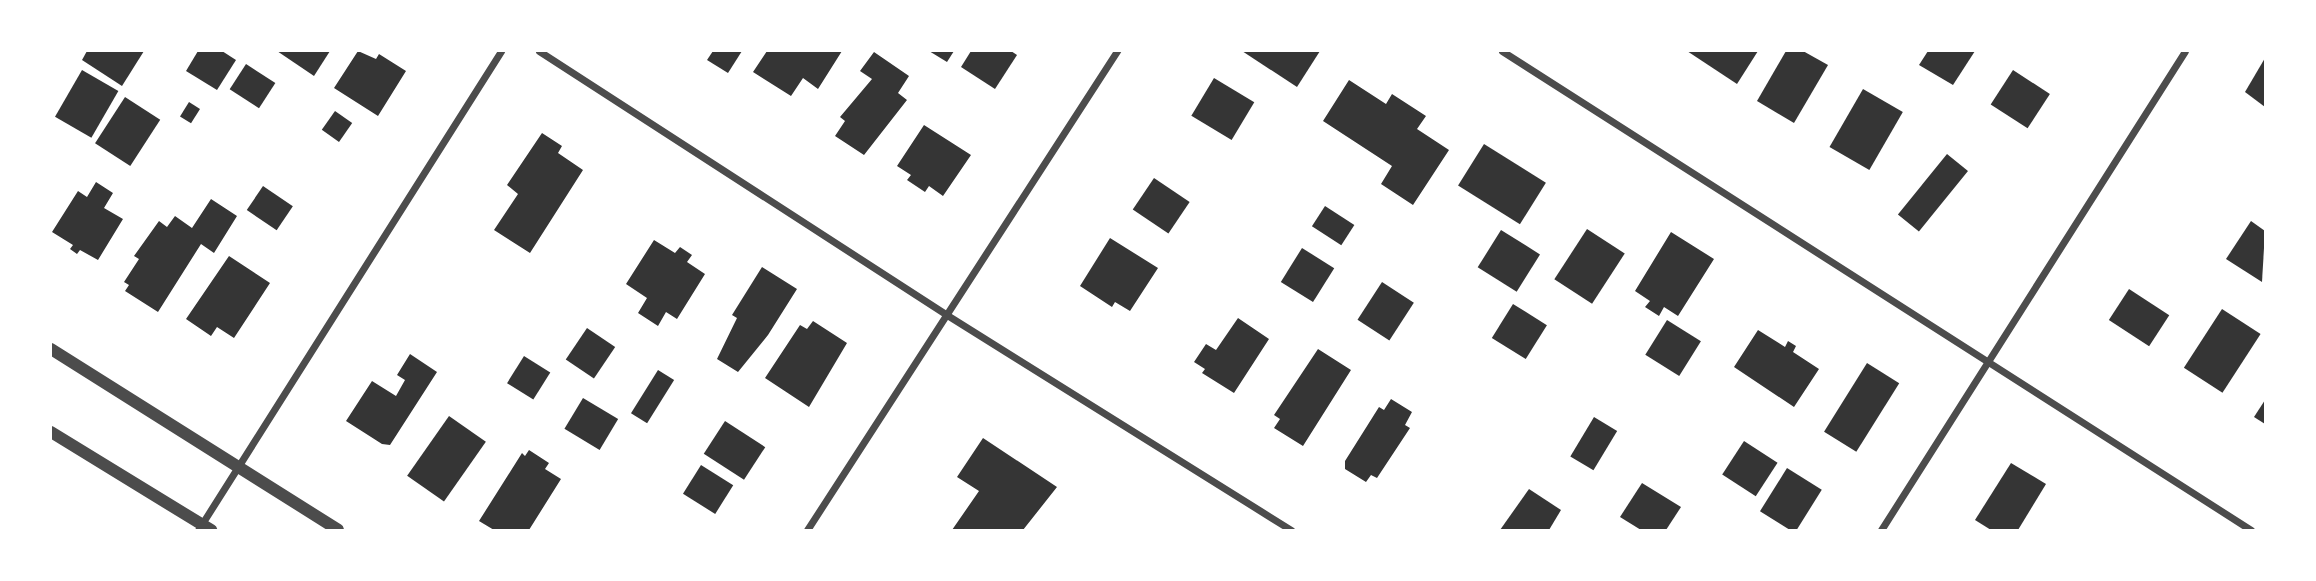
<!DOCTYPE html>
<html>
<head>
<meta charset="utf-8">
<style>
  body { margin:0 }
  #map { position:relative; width:2316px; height:581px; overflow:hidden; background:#fff; font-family:Signika,sans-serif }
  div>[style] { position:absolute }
  .building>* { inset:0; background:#353535; transform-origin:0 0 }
  .minor>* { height:7px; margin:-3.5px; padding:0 3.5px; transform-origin:3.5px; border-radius:3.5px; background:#4c4c4c }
  .tertiary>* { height:12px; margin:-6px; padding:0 6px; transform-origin:6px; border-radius:6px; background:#4c4c4c }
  span { translate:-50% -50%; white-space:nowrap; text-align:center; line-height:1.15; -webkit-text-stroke:5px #fff; paint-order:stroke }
  .frame { position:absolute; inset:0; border:52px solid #fff; pointer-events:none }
</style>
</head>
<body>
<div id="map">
  <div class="building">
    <div style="clip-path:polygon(87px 51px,144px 51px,122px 86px,82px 60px)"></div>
    <div style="clip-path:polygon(198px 51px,222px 51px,236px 60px,217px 90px,186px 71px)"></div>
    <div style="clip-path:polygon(277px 51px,330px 51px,314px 76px)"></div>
    <div style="clip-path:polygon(358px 51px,376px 59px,379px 54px,406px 71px,378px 116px,334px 88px)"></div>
    <div style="clip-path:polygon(713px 51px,742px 51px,728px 73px,707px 60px)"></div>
    <div style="clip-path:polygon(767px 51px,842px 51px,818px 89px,803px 78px,791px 96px,753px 72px)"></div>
    <div style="clip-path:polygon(929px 51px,954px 51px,947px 62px)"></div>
    <div style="clip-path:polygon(971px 51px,1011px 51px,1017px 55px,995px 89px,961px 67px)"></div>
    <div style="clip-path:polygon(1242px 51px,1320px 51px,1297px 87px)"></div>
    <div style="clip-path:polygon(1687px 51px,1758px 51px,1737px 84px)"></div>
    <div style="clip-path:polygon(1786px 51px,1803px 51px,1828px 65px,1794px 123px,1757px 101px)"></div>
    <div style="clip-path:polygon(1928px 51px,1975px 51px,1953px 85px,1919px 65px)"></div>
    <div style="clip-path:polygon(874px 52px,909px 76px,898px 93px,907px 100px,864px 155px,835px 136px,845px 121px,840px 117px,872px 79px,860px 71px)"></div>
    <div style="clip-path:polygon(2265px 58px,2265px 107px,2245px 92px)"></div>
    <div style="left:246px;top:64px;width:35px;height:30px;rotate:33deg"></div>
    <div style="left:82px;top:70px;width:42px;height:54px;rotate:30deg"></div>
    <div style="left:2013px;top:70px;width:44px;height:41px;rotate:33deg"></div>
    <div style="left:1214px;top:78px;width:47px;height:44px;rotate:31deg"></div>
    <div style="clip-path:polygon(1349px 80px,1386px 104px,1392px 94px,1426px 116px,1417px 129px,1449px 150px,1413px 205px,1381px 184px,1392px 166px,1323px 121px)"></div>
    <div style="left:1863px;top:89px;width:46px;height:67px;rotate:30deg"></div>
    <div style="left:125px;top:97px;width:42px;height:55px;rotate:33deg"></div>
    <div style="left:189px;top:102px;width:13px;height:17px;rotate:32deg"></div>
    <div style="left:335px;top:111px;width:21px;height:23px;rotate:35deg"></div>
    <div style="clip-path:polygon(924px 125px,971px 155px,943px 196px,929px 186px,925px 192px,907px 180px,911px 175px,897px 166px)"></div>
    <div style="clip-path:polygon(542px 133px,562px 146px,558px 153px,583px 170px,530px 253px,494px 230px,518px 194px,507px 185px)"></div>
    <div style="left:1484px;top:144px;width:73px;height:49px;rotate:32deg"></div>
    <div style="left:1947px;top:154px;width:27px;height:78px;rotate:39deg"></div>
    <div style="left:1154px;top:178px;width:43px;height:38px;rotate:34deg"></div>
    <div style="clip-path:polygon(96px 182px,113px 193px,104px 208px,123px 219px,98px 260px,80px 250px,77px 254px,70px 249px,73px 245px,52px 232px,78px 191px,87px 197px)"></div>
    <div style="left:263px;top:186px;width:36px;height:29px;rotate:34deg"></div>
    <div style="clip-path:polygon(211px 199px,237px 216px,214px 253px,201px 244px,158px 312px,125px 291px,129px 285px,124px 282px,139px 259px,134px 256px,159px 221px,167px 227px,175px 216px,192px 228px)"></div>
    <div style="left:1325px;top:206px;width:35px;height:24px;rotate:33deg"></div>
    <div style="clip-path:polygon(2251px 221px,2265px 231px,2262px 282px,2226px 259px)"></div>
    <div style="left:1587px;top:229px;width:45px;height:60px;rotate:33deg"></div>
    <div style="left:1501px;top:230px;width:46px;height:44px;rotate:32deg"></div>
    <div style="clip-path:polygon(1671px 232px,1714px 259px,1678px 316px,1664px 307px,1659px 316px,1645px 307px,1650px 301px,1635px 291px)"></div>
    <div style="clip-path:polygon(1110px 238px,1158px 268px,1130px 311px,1115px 302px,1112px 307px,1080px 286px)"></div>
    <div style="clip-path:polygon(654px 240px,675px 253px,680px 247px,692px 255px,687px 262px,705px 274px,677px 319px,666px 312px,658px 326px,638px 313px,647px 298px,626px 284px)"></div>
    <div style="left:1302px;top:248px;width:38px;height:40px;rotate:32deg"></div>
    <div style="clip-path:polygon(229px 256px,270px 283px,234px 338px,217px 327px,211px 336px,186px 319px)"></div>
    <div style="clip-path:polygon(762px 267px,797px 289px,768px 335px,738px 372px,717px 359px,737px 318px,732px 315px)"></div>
    <div style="left:1382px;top:282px;width:38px;height:45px;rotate:33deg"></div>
    <div style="left:2129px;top:289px;width:48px;height:37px;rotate:33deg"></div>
    <div style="left:1513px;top:304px;width:40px;height:40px;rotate:32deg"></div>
    <div style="left:2222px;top:309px;width:46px;height:70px;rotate:33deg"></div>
    <div style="clip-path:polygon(1238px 318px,1269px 339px,1234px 393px,1202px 373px,1205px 369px,1194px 362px,1206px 344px,1216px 350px)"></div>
    <div style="left:1667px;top:320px;width:40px;height:41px;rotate:32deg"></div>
    <div style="clip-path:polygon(813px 321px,847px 343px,809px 407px,765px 378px,800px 325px,807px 329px)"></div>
    <div style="left:587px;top:328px;width:34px;height:38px;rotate:34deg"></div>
    <div style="clip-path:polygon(1758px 330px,1785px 347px,1788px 341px,1796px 346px,1793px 352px,1819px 369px,1794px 407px,1734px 367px)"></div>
    <div style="clip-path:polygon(1318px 349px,1351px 370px,1303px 446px,1274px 428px,1280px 419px,1274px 415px)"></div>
    <div style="clip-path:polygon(410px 354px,437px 372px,390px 445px,382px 444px,346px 421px,372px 381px,396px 396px,405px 380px,397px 375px)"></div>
    <div style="left:524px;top:356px;width:31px;height:32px;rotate:32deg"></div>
    <div style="left:1867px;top:363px;width:38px;height:81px;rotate:32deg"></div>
    <div style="left:658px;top:370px;width:19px;height:51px;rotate:32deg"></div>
    <div style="left:583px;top:398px;width:41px;height:36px;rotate:31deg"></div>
    <div style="clip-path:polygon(1391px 399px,1412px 412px,1405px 425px,1410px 428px,1377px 478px,1371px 475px,1366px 482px,1345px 469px,1345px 461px,1379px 407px,1384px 410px)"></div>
    <div style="clip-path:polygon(2265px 400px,2265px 424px,2254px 417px)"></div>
    <div style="left:449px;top:416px;width:45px;height:73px;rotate:35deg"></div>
    <div style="left:1594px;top:417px;width:27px;height:46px;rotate:31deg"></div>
    <div style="left:725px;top:421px;width:48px;height:39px;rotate:33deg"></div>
    <div style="clip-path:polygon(983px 438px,1057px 487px,1023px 530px,952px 530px,979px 491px,957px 477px)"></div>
    <div style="left:1744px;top:441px;width:40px;height:40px;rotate:33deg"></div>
    <div style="clip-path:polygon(529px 450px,549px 463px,545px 469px,561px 479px,529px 530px,494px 530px,479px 521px,522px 453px,525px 456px)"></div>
    <div style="clip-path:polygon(2011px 463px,2046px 484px,2018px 530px,1991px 530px,1975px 520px)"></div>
    <div style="left:701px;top:465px;width:38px;height:34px;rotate:32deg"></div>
    <div style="left:1787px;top:468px;width:41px;height:51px;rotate:32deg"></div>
    <div style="clip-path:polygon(1642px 483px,1681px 507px,1666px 530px,1641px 530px,1620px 517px)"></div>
    <div style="clip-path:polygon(1529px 489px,1561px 510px,1549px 530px,1500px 530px)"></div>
  </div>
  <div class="minor">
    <div style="left:539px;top:51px;width:486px;rotate:32.9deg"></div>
    <div style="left:947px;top:315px;width:406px;rotate:32deg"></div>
    <div style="left:1502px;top:51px;width:889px;rotate:32.6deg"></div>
    <div style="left:198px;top:530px;width:567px;rotate:-57.68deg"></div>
    <div style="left:807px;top:530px;width:571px;rotate:-57.09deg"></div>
    <div style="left:1881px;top:530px;width:567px;rotate:-57.6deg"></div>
  </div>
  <div class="tertiary">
    <div style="left:51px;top:349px;width:339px;rotate:32.2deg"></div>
    <div style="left:51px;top:432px;width:188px;rotate:31.5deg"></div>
  </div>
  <div class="frame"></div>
</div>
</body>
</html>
